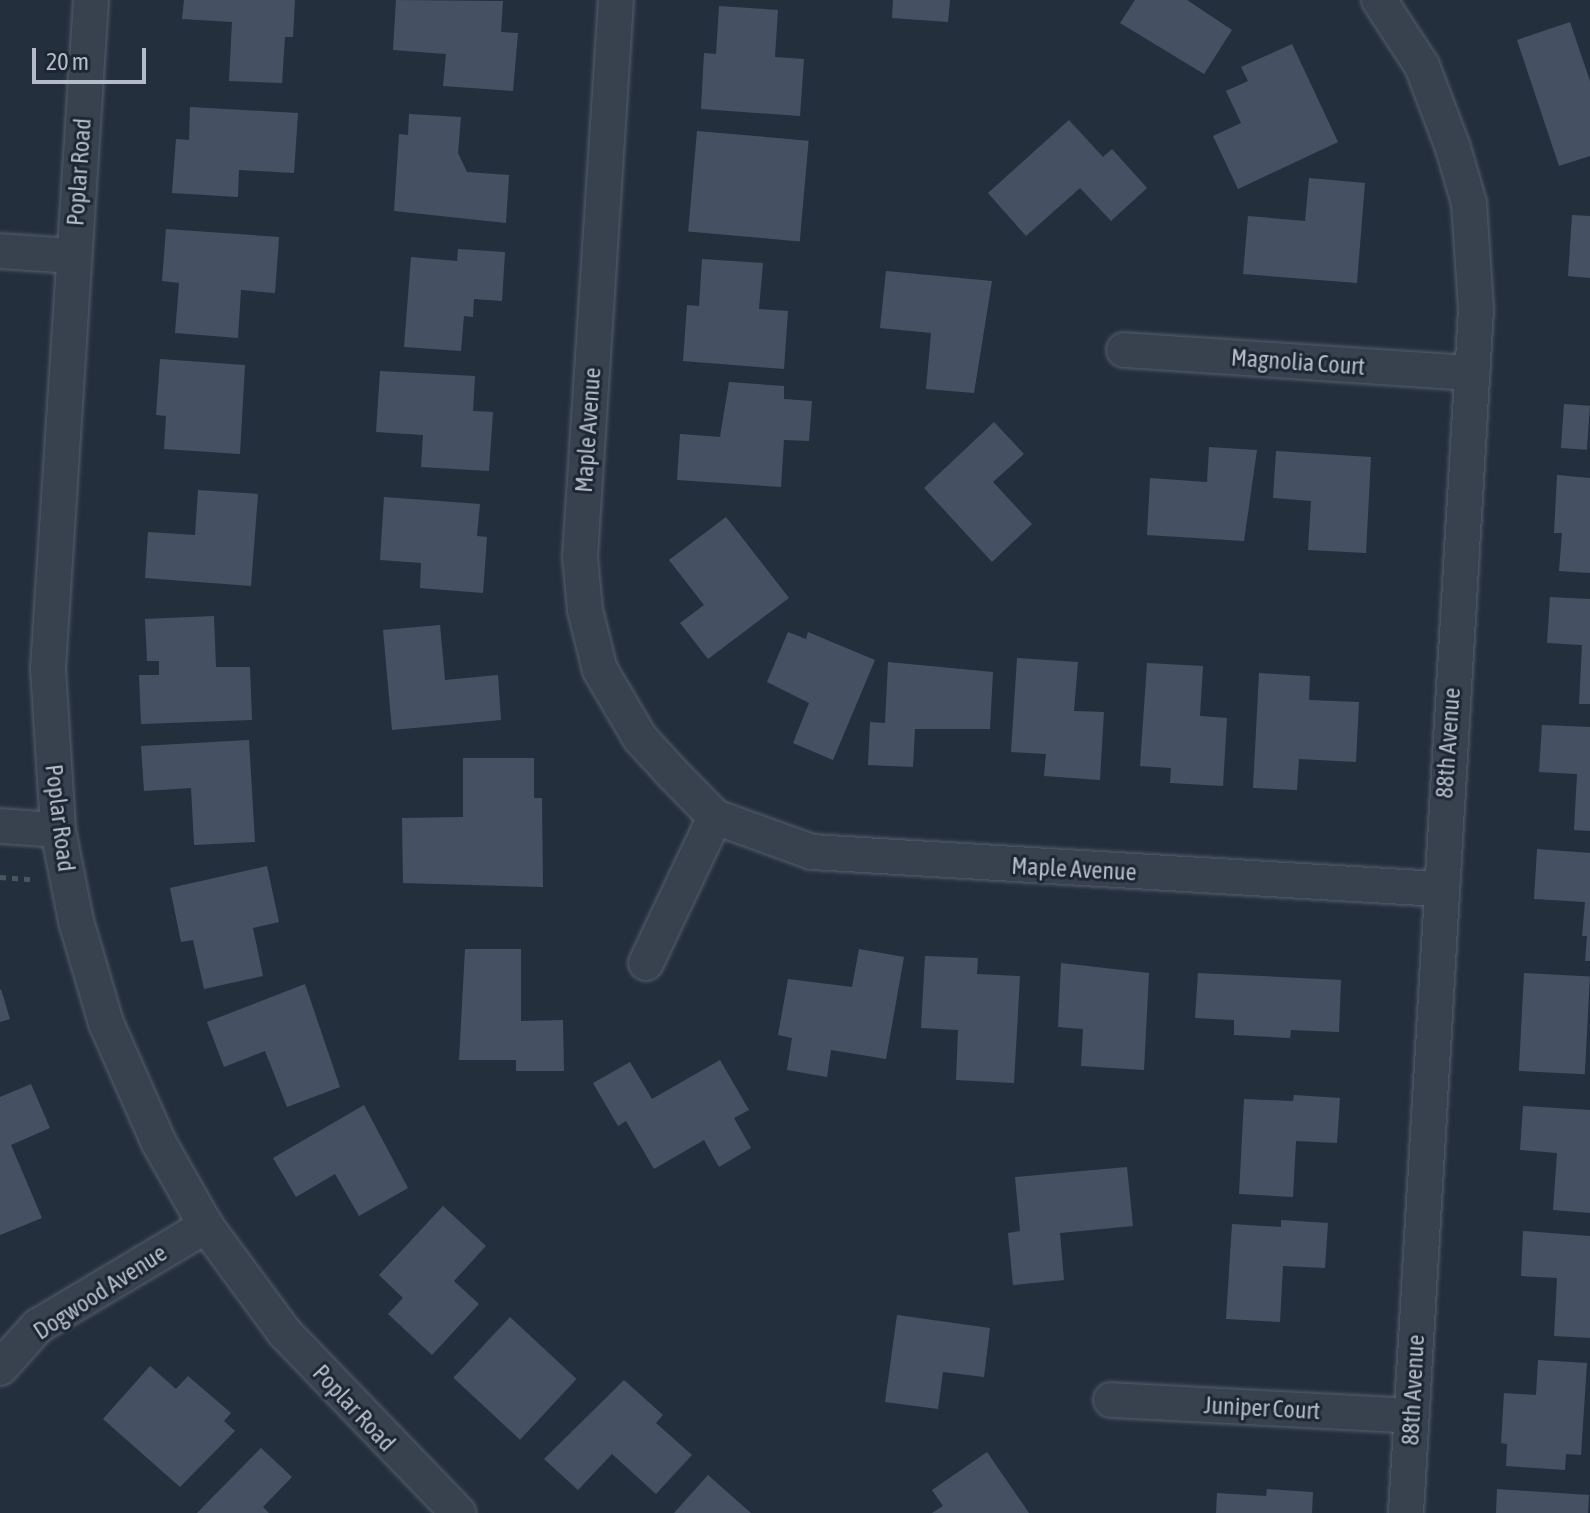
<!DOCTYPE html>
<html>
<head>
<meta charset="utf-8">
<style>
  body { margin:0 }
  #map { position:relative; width:1590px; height:1513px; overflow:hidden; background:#242f3e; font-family:"Asap Condensed",sans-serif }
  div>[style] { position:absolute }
  .building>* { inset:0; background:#455162; transform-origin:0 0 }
  .path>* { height:5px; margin-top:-2.5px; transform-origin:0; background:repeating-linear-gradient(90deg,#44595c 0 6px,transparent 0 12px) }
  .roads { filter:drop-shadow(0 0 2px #565f6c) drop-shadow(0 0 2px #565f6c) }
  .minor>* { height:34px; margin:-17px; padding:0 17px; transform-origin:17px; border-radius:17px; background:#38414e }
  span { translate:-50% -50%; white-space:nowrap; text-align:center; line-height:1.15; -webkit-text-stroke:6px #1d2633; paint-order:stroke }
  .street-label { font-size:24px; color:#b4bcc9 }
  .scale { position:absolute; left:32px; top:48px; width:114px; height:36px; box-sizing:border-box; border:4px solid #b4bcc9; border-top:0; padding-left:10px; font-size:24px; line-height:28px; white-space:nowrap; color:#b4bcc9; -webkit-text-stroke:6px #1d2633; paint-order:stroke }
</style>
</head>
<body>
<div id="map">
  <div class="building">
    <div style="clip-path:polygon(184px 0,295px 0,293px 37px,285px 37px,282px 83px,229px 81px,232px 22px,182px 19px)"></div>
    <div style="clip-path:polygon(396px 0,503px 1px,501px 32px,518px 33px,513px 91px,443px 86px,446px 54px,393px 50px)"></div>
    <div style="clip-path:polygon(893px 0,950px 0,948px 22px,892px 18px)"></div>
    <div style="clip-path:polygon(1135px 0,1187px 0,1232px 30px,1204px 74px,1120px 23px)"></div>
    <div style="clip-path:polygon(719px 6px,778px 10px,775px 57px,804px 59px,800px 116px,701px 109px,704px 53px,716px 54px)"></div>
    <div style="clip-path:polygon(1570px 22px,1590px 81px,1590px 156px,1559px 166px,1517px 40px)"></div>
    <div style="clip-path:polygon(1292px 44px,1338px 142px,1238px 189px,1213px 136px,1241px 123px,1226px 91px,1248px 81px,1241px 67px)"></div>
    <div style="clip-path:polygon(190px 107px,298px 113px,294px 173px,239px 170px,238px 197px,172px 193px,176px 139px,189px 140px)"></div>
    <div style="clip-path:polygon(409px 114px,461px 117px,458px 153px,467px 172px,509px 175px,506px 223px,394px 211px,399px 134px,408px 135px)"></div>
    <div style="clip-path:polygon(1069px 120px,1103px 157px,1112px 149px,1147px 188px,1111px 221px,1080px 188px,1026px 236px,988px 193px)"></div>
    <div style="left:697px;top:131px;width:112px;height:101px;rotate:5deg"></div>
    <div style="clip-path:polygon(1309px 178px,1365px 183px,1357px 283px,1243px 274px,1248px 216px,1305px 221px)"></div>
    <div style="clip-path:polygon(1572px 215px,1590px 216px,1590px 278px,1568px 276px)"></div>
    <div style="clip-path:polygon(166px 229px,279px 237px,275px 293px,241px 290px,238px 338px,175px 333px,179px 283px,162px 281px)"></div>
    <div style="clip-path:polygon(458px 249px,505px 252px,502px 301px,474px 299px,473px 317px,464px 316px,461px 351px,404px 347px,411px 257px,457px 261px)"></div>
    <div style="clip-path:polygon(702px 259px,763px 263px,759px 309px,788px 311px,784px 369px,683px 361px,687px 305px,699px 306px)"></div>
    <div style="clip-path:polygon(886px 271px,992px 281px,974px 393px,926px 389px,931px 333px,880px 328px)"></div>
    <div style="clip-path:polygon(160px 359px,245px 365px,240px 454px,164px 449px,166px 416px,156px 415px)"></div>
    <div style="clip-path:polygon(380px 371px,475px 376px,473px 411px,493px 412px,489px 471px,421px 467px,423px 435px,376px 432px)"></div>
    <div style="clip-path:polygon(729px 382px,784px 386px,784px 399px,812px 401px,809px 441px,784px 440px,781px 487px,677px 480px,680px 434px,720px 437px)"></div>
    <div style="left:1564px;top:404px;width:26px;height:44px;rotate:4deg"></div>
    <div style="clip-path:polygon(994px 422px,1024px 454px,993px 482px,1032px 524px,992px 562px,924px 488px)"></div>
    <div style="clip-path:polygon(1209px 447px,1257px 450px,1244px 541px,1147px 535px,1150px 478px,1207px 482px)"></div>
    <div style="clip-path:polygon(1276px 451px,1371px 457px,1366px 553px,1308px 550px,1311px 501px,1273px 498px)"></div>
    <div style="clip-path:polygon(1557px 475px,1590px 478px,1590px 573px,1559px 571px,1562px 533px,1554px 533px)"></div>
    <div style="clip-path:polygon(198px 490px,258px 494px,251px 586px,145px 578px,148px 532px,195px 535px)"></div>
    <div style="clip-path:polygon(384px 497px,480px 504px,477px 536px,487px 537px,483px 593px,420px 588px,421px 563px,380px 560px)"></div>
    <div style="clip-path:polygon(726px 517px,789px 598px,708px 659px,680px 623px,704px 605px,669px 560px)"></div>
    <div style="clip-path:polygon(1550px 597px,1590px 599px,1590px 704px,1579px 704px,1582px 645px,1547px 643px)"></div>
    <div style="clip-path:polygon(214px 616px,216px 667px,250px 667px,252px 720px,141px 724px,139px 675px,159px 675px,159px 661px,147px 661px,145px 619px)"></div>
    <div style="clip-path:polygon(440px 625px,445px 680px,498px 675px,501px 720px,392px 730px,383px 630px)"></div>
    <div style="clip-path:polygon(788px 632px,806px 639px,808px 632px,875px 660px,833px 760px,793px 743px,809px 703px,767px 682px)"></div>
    <div style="clip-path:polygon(1017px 658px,1078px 662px,1074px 711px,1104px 712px,1100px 780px,1044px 776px,1046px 754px,1011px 752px)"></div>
    <div style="clip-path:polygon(888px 662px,993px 672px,990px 729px,915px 729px,913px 767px,868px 765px,870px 722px,885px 723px)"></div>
    <div style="clip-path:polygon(1147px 663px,1203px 666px,1200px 716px,1227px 718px,1223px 786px,1170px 783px,1171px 768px,1140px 766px)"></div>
    <div style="clip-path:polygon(1259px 673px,1310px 676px,1309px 700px,1359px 702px,1356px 762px,1299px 759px,1297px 790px,1253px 788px)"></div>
    <div style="clip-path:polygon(1542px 725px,1590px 727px,1590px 831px,1574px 830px,1577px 774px,1539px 772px)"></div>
    <div style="clip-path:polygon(249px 740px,255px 842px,194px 845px,191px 788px,144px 791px,141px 746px)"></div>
    <div style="clip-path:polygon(463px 758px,534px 758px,534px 798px,542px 798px,543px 887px,403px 883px,402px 818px,463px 817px)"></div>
    <div style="clip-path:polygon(1537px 849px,1590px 853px,1590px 961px,1585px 961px,1587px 936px,1582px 936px,1585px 902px,1534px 899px)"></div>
    <div style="clip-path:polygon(267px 866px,279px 922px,253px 928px,263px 976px,204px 989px,193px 940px,181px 942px,170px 888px)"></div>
    <div style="clip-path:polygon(465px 949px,521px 949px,521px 1021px,563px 1020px,564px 1071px,516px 1071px,516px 1060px,459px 1060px)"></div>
    <div style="clip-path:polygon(859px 949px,904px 957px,886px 1059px,831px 1050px,827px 1077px,787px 1070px,792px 1038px,778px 1035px,788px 979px,852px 987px)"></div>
    <div style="clip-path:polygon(925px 956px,978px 958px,977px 974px,1020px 976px,1014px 1083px,956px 1080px,958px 1030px,921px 1028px)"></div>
    <div style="clip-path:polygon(1061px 963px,1149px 973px,1144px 1070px,1081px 1066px,1083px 1029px,1058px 1027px)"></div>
    <div style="clip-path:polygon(1198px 973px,1341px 980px,1339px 1032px,1291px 1030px,1290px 1038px,1234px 1035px,1234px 1020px,1195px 1018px)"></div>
    <div style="left:1524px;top:973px;width:66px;height:98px;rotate:3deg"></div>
    <div style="clip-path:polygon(305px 984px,340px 1087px,287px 1107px,265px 1051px,224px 1067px,207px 1022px)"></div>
    <div style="clip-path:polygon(1px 989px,10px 1019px,0 1022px,0 990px)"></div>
    <div style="clip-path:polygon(720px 1060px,749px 1110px,734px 1118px,751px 1148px,719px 1167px,704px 1140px,654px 1169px,626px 1121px,618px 1126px,593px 1083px,630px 1062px,652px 1099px)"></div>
    <div style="clip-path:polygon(31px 1084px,50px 1128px,11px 1145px,42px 1218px,0 1235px,0 1097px)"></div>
    <div style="clip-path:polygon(1294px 1095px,1340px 1098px,1337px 1143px,1296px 1141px,1293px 1197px,1239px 1194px,1244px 1099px,1293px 1101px)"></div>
    <div style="clip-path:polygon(364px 1105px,408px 1188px,359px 1216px,335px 1174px,296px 1197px,273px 1158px)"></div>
    <div style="clip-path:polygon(1523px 1106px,1590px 1110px,1590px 1213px,1553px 1210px,1557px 1153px,1520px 1150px)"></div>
    <div style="clip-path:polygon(1127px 1167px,1133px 1226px,1060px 1233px,1064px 1280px,1013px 1285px,1008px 1233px,1020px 1231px,1015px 1177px)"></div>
    <div style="clip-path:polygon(443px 1206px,486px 1246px,454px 1281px,479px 1304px,432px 1355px,388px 1314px,403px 1298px,379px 1275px)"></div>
    <div style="clip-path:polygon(1281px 1220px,1328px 1223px,1325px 1268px,1283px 1266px,1280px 1322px,1226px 1319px,1232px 1224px,1281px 1227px)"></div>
    <div style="clip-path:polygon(1523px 1231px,1590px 1236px,1590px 1338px,1554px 1336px,1557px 1278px,1521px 1276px)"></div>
    <div style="clip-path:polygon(897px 1315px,990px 1328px,984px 1377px,943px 1372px,938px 1409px,885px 1402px)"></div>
    <div style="left:510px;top:1317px;width:91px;height:83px;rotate:43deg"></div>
    <div style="clip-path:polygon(1538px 1360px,1587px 1363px,1581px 1455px,1566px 1454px,1565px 1470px,1506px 1466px,1507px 1444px,1501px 1443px,1504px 1393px,1536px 1395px)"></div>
    <div style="clip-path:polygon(150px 1366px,176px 1389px,188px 1376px,231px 1413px,224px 1421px,235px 1431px,180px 1487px,103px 1419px)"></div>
    <div style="clip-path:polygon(624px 1380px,663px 1415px,656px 1423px,692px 1455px,656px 1494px,612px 1454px,578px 1490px,544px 1459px)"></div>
    <div style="clip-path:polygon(261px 1448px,292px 1477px,263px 1507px,269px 1513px,197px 1513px)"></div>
    <div style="clip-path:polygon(987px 1452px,1029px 1513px,932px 1513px,943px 1506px,932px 1490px)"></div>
    <div style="clip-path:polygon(708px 1475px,751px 1513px,674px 1513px)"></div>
    <div style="clip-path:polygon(1267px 1489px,1313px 1492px,1312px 1513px,1216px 1513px,1217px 1493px,1266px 1496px)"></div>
    <div style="clip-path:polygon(1497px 1489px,1589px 1495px,1588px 1513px,1496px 1513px)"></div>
  </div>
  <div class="path">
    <div style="left:0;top:877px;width:31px;rotate:4deg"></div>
  </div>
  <div class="roads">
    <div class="minor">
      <div style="left:91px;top:0;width:670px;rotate:93.68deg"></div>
      <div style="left:48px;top:669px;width:161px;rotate:86.4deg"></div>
      <div style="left:58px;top:830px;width:93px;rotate:78.8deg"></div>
      <div style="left:76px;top:921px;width:106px;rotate:73.6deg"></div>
      <div style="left:106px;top:1023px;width:131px;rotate:66.2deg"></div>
      <div style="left:159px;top:1143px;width:95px;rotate:60.5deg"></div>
      <div style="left:206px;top:1226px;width:133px;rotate:53.6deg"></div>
      <div style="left:285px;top:1333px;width:250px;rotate:46.1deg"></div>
      <div style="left:616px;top:0;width:558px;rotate:93.7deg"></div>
      <div style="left:580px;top:557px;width:53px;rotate:84.6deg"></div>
      <div style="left:585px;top:610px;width:62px;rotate:76deg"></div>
      <div style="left:600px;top:670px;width:79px;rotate:59.5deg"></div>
      <div style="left:640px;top:738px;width:49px;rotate:47.5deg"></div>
      <div style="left:673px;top:774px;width:60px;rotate:45.7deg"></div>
      <div style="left:715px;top:817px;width:103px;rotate:19.8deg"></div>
      <div style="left:812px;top:852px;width:628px;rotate:3.38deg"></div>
      <div style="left:1379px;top:0;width:79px;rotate:56.9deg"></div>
      <div style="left:1422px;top:66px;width:88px;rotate:69.3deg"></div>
      <div style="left:1453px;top:148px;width:57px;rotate:73.8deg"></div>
      <div style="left:1469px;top:203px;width:106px;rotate:86.2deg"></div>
      <div style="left:1476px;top:309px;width:1206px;rotate:93.33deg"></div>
      <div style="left:0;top:251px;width:74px;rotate:3.9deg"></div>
      <div style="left:1124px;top:350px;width:349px;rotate:3.8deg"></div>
      <div style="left:0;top:826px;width:58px;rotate:3.9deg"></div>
      <div style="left:646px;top:963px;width:161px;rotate:-64.7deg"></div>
      <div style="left:0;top:1368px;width:57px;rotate:-47.9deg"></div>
      <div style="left:38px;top:1326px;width:196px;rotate:-30.8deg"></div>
      <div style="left:1111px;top:1400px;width:301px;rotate:3deg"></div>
    </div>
  </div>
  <div class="street-label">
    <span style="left:79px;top:172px;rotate:-86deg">Poplar Road</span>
    <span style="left:1298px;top:362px;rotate:4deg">Magnolia Court</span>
    <span style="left:588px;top:430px;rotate:-86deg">Maple Avenue</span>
    <span style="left:1448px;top:743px;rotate:-86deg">88th Avenue</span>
    <span style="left:60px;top:818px;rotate:83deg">Poplar Road</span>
    <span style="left:1074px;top:869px;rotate:3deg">Maple Avenue</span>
    <span style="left:100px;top:1292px;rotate:-33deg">Dogwood Avenue</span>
    <span style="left:1413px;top:1390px;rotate:-87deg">88th Avenue</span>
    <span style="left:354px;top:1408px;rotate:47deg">Poplar Road</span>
    <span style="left:1262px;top:1408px;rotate:3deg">Juniper Court</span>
  </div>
  <div class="scale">20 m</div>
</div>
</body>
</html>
